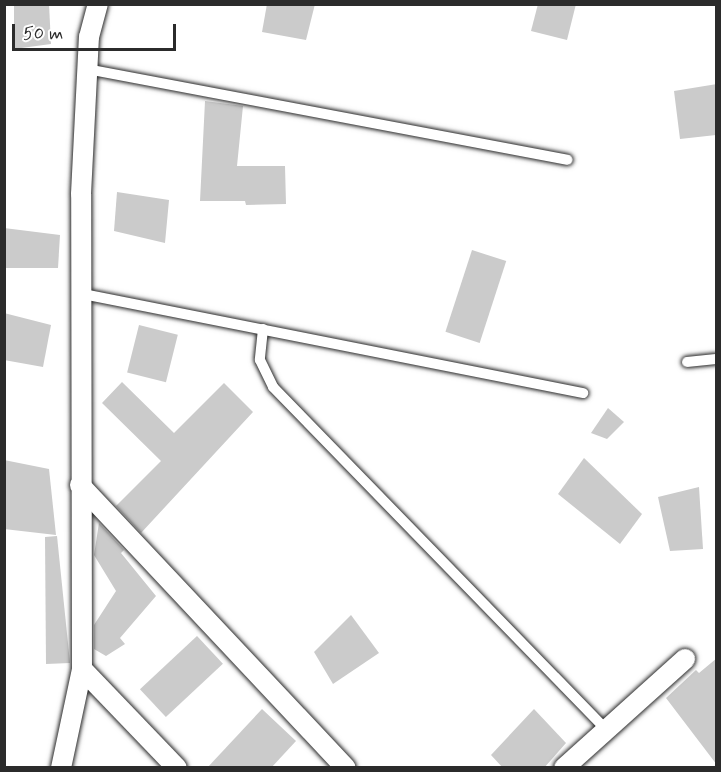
<!DOCTYPE html>
<html>
<head>
<meta charset="utf-8">
<style>
  body { margin:0 }
  #map { position:relative; width:721px; height:772px; overflow:hidden; background:#fff; font-family:Mynerve,sans-serif }
  div>[style] { position:absolute }
  .building>* { inset:0; background:#cbcbcb; transform-origin:0 0 }
  .roads { filter:drop-shadow(0 0 2px #2b2b2b) drop-shadow(0 0 2px #2b2b2b) }
  .service>* { height:10px; margin:-5px; padding:0 5px; transform-origin:5px; border-radius:5px; background:#fff }
  .minor>* { height:20px; margin:-10px; padding:0 10px; transform-origin:10px; border-radius:10px; background:#fff }
  span { translate:-50% -50%; white-space:nowrap; text-align:center; line-height:1.15; -webkit-text-stroke:4.5px #fff; paint-order:stroke }
  .frame { position:absolute; inset:0; border:6px solid #2b2b2b; pointer-events:none }
  .scale { position:absolute; left:12px; top:24px; width:164px; height:27px; box-sizing:border-box; border:3px solid #2b2b2b; border-top:0; padding-left:8px; font-size:18px; line-height:21px; white-space:nowrap; color:#2b2b2b; -webkit-text-stroke:4px #fff; paint-order:stroke }
</style>
</head>
<body>
<div id="map">
  <div class="building">
    <div style="clip-path:polygon(14px 4px,49px 4px,51px 44px,14px 49px)"></div>
    <div style="clip-path:polygon(267px 4px,315px 4px,306px 40px,262px 32px)"></div>
    <div style="clip-path:polygon(538px 4px,576px 4px,567px 40px,531px 31px)"></div>
    <div style="clip-path:polygon(717px 84px,716px 135px,680px 139px,674px 91px)"></div>
    <div style="clip-path:polygon(205px 101px,243px 106px,237px 166px,285px 166px,286px 204px,246px 205px,245px 201px,200px 201px)"></div>
    <div style="clip-path:polygon(117px 192px,169px 200px,165px 243px,114px 231px)"></div>
    <div style="clip-path:polygon(4px 228px,60px 235px,58px 268px,4px 268px)"></div>
    <div style="left:472px;top:250px;width:36px;height:86px;rotate:18deg"></div>
    <div style="clip-path:polygon(4px 313px,51px 325px,43px 367px,4px 360px)"></div>
    <div style="left:139px;top:325px;width:40px;height:49px;rotate:14deg"></div>
    <div style="clip-path:polygon(122px 382px,174px 433px,224px 383px,253px 412px,141px 533px,116px 506px,161px 461px,102px 403px)"></div>
    <div style="clip-path:polygon(608px 408px,624px 422px,607px 439px,591px 433px)"></div>
    <div style="clip-path:polygon(584px 458px,642px 514px,620px 544px,558px 494px)"></div>
    <div style="clip-path:polygon(4px 460px,49px 469px,56px 535px,4px 529px)"></div>
    <div style="clip-path:polygon(699px 487px,703px 549px,670px 551px,658px 497px)"></div>
    <div style="clip-path:polygon(99px 523px,124px 550px,121px 553px,156px 596px,120px 638px,125px 644px,106px 656px,94px 649px,94px 625px,116px 591px,94px 555px)"></div>
    <div style="clip-path:polygon(57px 536px,70px 663px,46px 664px,45px 537px)"></div>
    <div style="clip-path:polygon(351px 615px,379px 653px,333px 684px,314px 652px)"></div>
    <div style="left:197px;top:636px;width:38px;height:78px;rotate:47deg"></div>
    <div style="clip-path:polygon(717px 658px,717px 765px,666px 698px,696px 670px,699px 673px)"></div>
    <div style="clip-path:polygon(262px 709px,296px 741px,271px 768px,207px 768px)"></div>
    <div style="clip-path:polygon(534px 709px,566px 743px,544px 768px,503px 768px,491px 755px)"></div>
  </div>
  <div class="roads">
    <div class="service">
      <div style="left:87px;top:69px;width:489px;rotate:10.7deg"></div>
      <div style="left:83px;top:294px;width:510px;rotate:11.2deg"></div>
      <div style="left:263px;top:329px;width:31px;rotate:96deg"></div>
      <div style="left:260px;top:360px;width:30px;rotate:64deg"></div>
      <div style="left:273px;top:387px;width:476px;rotate:45.8deg"></div>
      <div style="left:687px;top:362px;width:29px;rotate:-6deg"></div>
    </div>
    <div class="minor">
      <div style="left:80px;top:485px;width:388px;rotate:46.8deg"></div>
      <div style="left:82px;top:669px;width:137px;rotate:46.2deg"></div>
      <div style="left:61px;top:768px;width:101px;rotate:-78deg"></div>
      <div style="left:82px;top:669px;width:475px;rotate:-90.1deg"></div>
      <div style="left:81px;top:194px;width:157px;rotate:-87.1deg"></div>
      <div style="left:89px;top:37px;width:34px;rotate:-75deg"></div>
      <div style="left:564px;top:768px;width:163px;rotate:-42deg"></div>
    </div>
  </div>
  <div class="frame"></div>
  <div class="scale">50 m</div>
</div>
</body>
</html>
